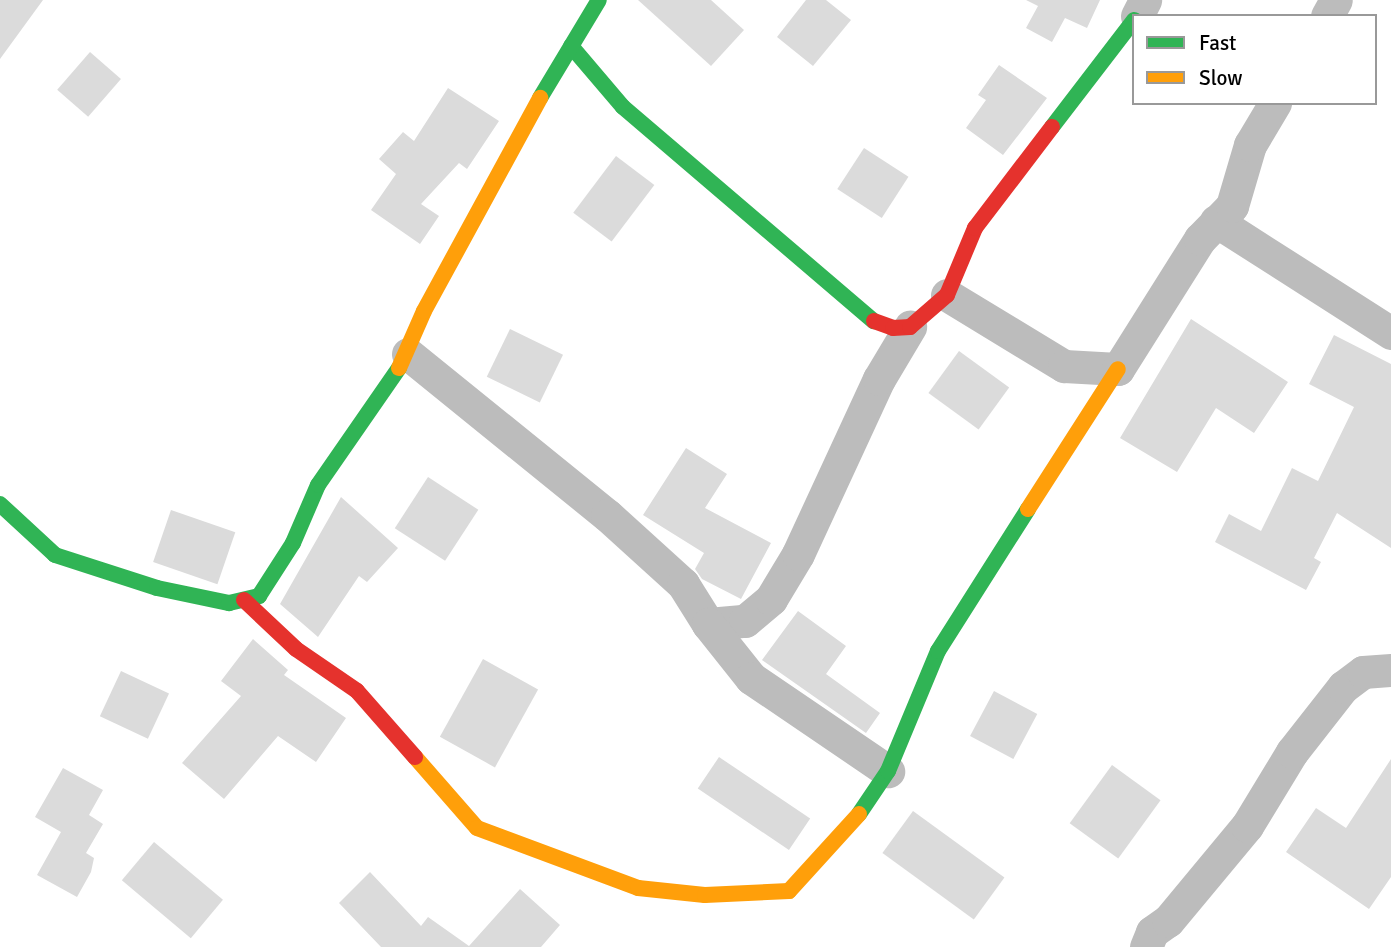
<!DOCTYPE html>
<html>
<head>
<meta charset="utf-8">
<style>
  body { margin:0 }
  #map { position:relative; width:1391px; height:947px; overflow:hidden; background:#fff; font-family:Signika,sans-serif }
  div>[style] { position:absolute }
  .building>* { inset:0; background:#dbdbdb; transform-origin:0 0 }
  .street>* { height:33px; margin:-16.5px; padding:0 16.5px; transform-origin:16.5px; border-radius:16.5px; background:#bcbcbc }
  .fast>* { height:16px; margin:-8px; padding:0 8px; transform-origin:8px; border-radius:8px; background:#30b455 }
  .slow>* { height:16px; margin:-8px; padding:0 8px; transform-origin:8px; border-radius:8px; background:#ff9f0a }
  .jam>* { height:16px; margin:-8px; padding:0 8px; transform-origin:8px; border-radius:8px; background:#e5322d }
  span { translate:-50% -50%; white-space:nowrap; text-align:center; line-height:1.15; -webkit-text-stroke:7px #fff; paint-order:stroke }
  .legend { position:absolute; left:1132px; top:14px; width:245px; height:91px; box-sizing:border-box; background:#fff; border:2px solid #999; margin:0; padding:9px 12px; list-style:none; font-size:21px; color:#000 }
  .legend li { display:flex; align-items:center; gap:14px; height:35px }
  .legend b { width:35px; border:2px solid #999 }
</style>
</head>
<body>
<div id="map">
  <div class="building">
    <div style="clip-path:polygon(0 0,43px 0,0 59px)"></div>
    <div style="clip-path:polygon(638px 0,711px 0,744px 30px,711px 66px)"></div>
    <div style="clip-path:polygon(806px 0,826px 0,851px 20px,813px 66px,777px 37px)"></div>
    <div style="clip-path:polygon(1026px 0,1100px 0,1087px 28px,1065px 18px,1052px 42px,1026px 28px,1038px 6px)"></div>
    <div style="left:90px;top:52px;width:41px;height:50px;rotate:41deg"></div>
    <div style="clip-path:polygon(999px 65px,1047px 98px,1003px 155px,966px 128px,986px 100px,978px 95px)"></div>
    <div style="clip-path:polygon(448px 88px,499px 121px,467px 169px,459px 163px,421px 204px,439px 216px,420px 244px,371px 210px,396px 174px,379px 159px,403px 132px,414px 141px)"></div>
    <div style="left:864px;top:148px;width:53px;height:49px;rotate:33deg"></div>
    <div style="left:616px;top:156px;width:48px;height:71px;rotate:37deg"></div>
    <div style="clip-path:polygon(1191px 319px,1288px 382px,1254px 433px,1216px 408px,1177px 472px,1120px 438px)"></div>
    <div style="left:510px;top:329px;width:59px;height:53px;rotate:26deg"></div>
    <div style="clip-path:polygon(1334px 335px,1391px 364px,1391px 548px,1337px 513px,1314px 558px,1321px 562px,1306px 590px,1215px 542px,1229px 514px,1261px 531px,1292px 468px,1318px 481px,1354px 407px,1309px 384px)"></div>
    <div style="left:959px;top:351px;width:62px;height:52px;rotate:36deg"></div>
    <div style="clip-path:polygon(686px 448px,727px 474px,705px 508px,771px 543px,741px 599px,702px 579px,695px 569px,704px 553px,643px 515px)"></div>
    <div style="left:428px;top:477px;width:60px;height:61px;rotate:33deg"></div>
    <div style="clip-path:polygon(341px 497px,398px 548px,367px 582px,359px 576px,318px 637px,280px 604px)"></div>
    <div style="left:171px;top:510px;width:68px;height:55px;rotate:19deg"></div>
    <div style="clip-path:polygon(798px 611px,846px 646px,826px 674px,880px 713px,866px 733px,762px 660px)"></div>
    <div style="clip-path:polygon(253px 639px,288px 670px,284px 675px,346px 718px,316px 762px,278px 736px,224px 799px,182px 763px,241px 696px,221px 681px)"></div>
    <div style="left:483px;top:659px;width:63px;height:89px;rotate:29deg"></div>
    <div style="left:121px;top:671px;width:53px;height:50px;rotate:25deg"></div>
    <div style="left:994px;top:691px;width:49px;height:51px;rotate:28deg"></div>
    <div style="left:719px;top:757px;width:110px;height:38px;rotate:34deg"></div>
    <div style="clip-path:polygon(1391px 759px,1391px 877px,1369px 909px,1286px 852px,1316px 808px,1346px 828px)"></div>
    <div style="left:1112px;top:765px;width:60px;height:72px;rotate:36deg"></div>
    <div style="clip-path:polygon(63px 768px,103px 790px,89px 815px,103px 824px,86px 853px,94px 858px,91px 872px,77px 897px,37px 875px,61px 832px,35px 817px)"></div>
    <div style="left:913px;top:811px;width:113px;height:52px;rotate:36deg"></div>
    <div style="left:154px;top:842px;width:90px;height:50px;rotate:40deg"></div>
    <div style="clip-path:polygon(370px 872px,421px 926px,428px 917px,469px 946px,520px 889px,560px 925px,541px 947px,381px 947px,339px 903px)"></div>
  </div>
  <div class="street">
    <div style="left:1137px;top:16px;width:18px;rotate:-63deg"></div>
    <div style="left:1327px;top:16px;width:18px;rotate:-61deg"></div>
    <div style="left:1216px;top:221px;width:208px;rotate:32.6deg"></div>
    <div style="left:947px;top:295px;width:137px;rotate:31.3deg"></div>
    <div style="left:1064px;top:366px;width:54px;rotate:3.2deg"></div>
    <div style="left:1118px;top:369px;width:154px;rotate:-57.8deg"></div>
    <div style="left:1200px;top:239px;width:46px;rotate:-45.9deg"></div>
    <div style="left:1232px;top:206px;width:64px;rotate:-73.6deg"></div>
    <div style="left:1250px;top:145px;width:49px;rotate:-59.2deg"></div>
    <div style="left:408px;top:354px;width:256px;rotate:39deg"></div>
    <div style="left:607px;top:515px;width:103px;rotate:42.2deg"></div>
    <div style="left:683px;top:584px;width:47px;rotate:58deg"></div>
    <div style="left:708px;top:624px;width:37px;rotate:-5deg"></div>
    <div style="left:745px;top:621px;width:34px;rotate:-40deg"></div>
    <div style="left:771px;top:599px;width:52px;rotate:-59deg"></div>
    <div style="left:798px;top:554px;width:193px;rotate:-65.2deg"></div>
    <div style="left:879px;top:379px;width:61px;rotate:-59.2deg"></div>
    <div style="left:708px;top:624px;width:69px;rotate:51.5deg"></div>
    <div style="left:751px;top:678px;width:166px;rotate:34.2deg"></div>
    <div style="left:1146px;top:947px;width:16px;rotate:-68deg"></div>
    <div style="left:1152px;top:932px;width:19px;rotate:-35deg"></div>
    <div style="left:1168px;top:921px;width:124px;rotate:-50.3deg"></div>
    <div style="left:1247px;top:826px;width:87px;rotate:-58.7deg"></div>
    <div style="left:1292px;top:752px;width:83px;rotate:-51.9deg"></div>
    <div style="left:1343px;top:687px;width:25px;rotate:-37deg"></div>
    <div style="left:1363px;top:672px;width:28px;rotate:-4deg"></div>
  </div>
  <div class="fast">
    <div style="left:571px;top:46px;width:80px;rotate:49.6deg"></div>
    <div style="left:623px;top:107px;width:330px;rotate:40.5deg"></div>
    <div style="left:540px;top:98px;width:114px;rotate:-59deg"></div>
    <div style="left:1052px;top:127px;width:135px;rotate:-52.5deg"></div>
    <div style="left:0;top:504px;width:75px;rotate:42.8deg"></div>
    <div style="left:55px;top:555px;width:107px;rotate:17.9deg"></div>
    <div style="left:157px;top:588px;width:74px;rotate:11.8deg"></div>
    <div style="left:229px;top:603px;width:31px;rotate:-13deg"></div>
    <div style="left:259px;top:596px;width:63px;rotate:-57.3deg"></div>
    <div style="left:293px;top:543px;width:63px;rotate:-66.7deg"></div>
    <div style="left:318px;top:485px;width:142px;rotate:-55.3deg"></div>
    <div style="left:859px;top:814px;width:52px;rotate:-56deg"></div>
    <div style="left:888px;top:771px;width:130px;rotate:-67.4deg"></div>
    <div style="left:938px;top:651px;width:168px;rotate:-57.6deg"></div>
  </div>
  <div class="slow">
    <div style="left:399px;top:368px;width:62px;rotate:-66.3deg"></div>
    <div style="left:424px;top:311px;width:243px;rotate:-61.4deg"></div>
    <div style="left:1028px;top:509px;width:166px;rotate:-57.3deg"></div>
    <div style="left:415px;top:757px;width:94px;rotate:48.9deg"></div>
    <div style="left:477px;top:828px;width:172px;rotate:20.4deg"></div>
    <div style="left:638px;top:888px;width:67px;rotate:6deg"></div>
    <div style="left:705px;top:895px;width:84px;rotate:-2.7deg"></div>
    <div style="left:789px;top:891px;width:104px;rotate:-47.7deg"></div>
  </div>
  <div class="jam">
    <div style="left:874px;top:321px;width:20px;rotate:20deg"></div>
    <div style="left:893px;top:328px;width:17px;rotate:-3deg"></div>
    <div style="left:910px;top:327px;width:49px;rotate:-40.9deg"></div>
    <div style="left:947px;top:295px;width:73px;rotate:-67.3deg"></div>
    <div style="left:975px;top:228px;width:127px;rotate:-52.7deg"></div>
    <div style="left:244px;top:600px;width:71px;rotate:43.3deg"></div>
    <div style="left:296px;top:649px;width:74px;rotate:34.5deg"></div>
    <div style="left:357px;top:691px;width:88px;rotate:48.7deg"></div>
  </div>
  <ul class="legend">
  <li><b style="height:9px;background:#30b455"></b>Fast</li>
  <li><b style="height:9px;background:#ff9f0a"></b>Slow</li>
  </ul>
</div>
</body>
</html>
